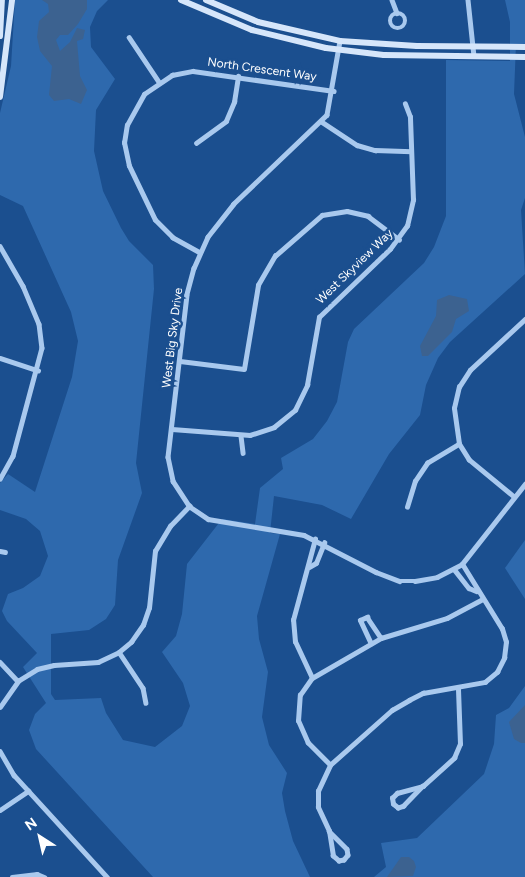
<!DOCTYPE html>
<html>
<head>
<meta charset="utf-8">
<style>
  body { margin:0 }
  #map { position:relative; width:525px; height:877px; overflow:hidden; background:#1b4f8f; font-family:Figtree,sans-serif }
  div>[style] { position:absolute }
  .green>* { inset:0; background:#2e69ad }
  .water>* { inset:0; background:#3c6290 }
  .street>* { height:4.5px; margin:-2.25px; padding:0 2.25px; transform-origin:2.25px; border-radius:2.25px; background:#a9c9ee }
  .street>.ring { margin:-2.25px; padding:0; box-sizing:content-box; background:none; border:4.5px solid #a9c9ee; border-radius:50% }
  .secondary>* { height:6px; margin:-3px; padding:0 3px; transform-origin:3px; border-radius:3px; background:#d6e6fa }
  span { translate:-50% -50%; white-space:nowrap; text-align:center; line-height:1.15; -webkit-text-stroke:5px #1b4f8f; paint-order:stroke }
  .street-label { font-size:12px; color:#fff }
  .north { position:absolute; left:15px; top:812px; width:50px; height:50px; -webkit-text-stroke:4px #1b4f8f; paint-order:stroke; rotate:325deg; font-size:14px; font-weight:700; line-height:20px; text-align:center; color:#fff }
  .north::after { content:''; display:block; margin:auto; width:18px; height:22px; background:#fff; clip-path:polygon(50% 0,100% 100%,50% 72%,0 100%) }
</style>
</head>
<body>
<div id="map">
  <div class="green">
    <div style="clip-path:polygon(15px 0,108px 0,97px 11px,90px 27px,91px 47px,115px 79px,96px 110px,94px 151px,103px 191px,121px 228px,129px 241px,153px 265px,154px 289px,136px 463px,142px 493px,118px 560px,115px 605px,106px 619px,89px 630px,51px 634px,51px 694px,55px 700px,101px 698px,106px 713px,123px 740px,155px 747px,182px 726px,190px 706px,183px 683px,162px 652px,176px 636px,182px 614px,187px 564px,222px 519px,255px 524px,260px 488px,283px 469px,281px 458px,313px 439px,327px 421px,337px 402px,348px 342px,354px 329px,424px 263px,434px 247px,446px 216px,446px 60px,510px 61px,510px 22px,505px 0,525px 0,525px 44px,516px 44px,514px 94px,525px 137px,525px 198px,521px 210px,525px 274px,450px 342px,438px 358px,426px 385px,420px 415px,389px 454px,351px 519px,322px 505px,274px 496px,270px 533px,280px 534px,257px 616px,259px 639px,268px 672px,262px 717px,269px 745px,287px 773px,282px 793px,285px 811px,293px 841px,310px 877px,153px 877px,36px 749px,29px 730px,35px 714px,46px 703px,23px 667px,37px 653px,7px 621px,2px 611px,8px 594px,23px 588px,40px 576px,48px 556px,40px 531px,26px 519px,0 510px,0 483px,8px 474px,35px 492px,72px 377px,78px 341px,71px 312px,23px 206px,0 195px,0 113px,11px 66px)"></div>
    <div style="clip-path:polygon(525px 540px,525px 599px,505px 568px)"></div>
    <div style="clip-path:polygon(525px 686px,525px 877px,374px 877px,386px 867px,381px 843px,417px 838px,484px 774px,494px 744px,496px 715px,509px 708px)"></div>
  </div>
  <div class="water">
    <div style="clip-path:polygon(42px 0,87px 0,87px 9px,78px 24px,68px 35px,60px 35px,56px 40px,60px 51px,70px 42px,77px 28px,85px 30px,83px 39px,77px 41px,80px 76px,87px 90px,81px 104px,69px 99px,54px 101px,49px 95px,52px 66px,40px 51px,37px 37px,39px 21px,49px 12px,48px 4px)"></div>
    <div style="clip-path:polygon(449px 295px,467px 299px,469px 311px,456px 319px,452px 332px,428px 356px,422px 356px,420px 346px,436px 316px,437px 300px)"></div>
    <div style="clip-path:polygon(525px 705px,525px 743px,521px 743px,514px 739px,509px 722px)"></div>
    <div style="clip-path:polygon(401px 857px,409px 857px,414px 861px,416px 867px,413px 876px,387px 877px)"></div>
  </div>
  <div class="street">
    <div style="left:392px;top:0;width:14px;rotate:69deg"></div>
    <div style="left:468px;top:0;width:56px;rotate:83.9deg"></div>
    <div class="ring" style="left:390px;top:13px;width:11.5px;height:11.5px"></div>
    <div style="left:129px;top:37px;width:54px;rotate:56.3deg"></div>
    <div style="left:340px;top:41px;width:75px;rotate:100deg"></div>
    <div style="left:327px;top:115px;width:129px;rotate:136.3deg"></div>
    <div style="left:234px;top:204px;width:42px;rotate:128.2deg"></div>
    <div style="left:208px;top:237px;width:34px;rotate:114deg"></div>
    <div style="left:194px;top:268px;width:28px;rotate:105deg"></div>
    <div style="left:187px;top:295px;width:163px;rotate:96.7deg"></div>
    <div style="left:168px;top:457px;width:25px;rotate:78deg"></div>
    <div style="left:173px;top:481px;width:30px;rotate:57deg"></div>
    <div style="left:189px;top:506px;width:23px;rotate:34deg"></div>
    <div style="left:208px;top:519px;width:97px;rotate:9.5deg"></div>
    <div style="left:304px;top:535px;width:81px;rotate:27.2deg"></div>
    <div style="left:376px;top:572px;width:25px;rotate:21deg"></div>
    <div style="left:399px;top:581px;width:16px"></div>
    <div style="left:415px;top:581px;width:22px;rotate:-10deg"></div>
    <div style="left:437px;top:577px;width:28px;rotate:-27deg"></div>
    <div style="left:462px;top:564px;width:102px;rotate:-51.8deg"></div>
    <div style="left:322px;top:122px;width:42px;rotate:33.3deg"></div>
    <div style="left:357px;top:145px;width:19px;rotate:16deg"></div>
    <div style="left:375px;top:150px;width:36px;rotate:2deg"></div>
    <div style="left:196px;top:143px;width:37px;rotate:-36deg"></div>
    <div style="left:226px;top:121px;width:21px;rotate:-67deg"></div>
    <div style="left:234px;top:102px;width:26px;rotate:-81deg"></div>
    <div style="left:0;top:246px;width:46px;rotate:60.1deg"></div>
    <div style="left:23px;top:286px;width:41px;rotate:67.2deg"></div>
    <div style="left:39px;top:324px;width:24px;rotate:83deg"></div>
    <div style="left:42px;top:348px;width:112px;rotate:105deg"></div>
    <div style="left:13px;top:456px;width:26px;rotate:119deg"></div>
    <div style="left:200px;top:253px;width:31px;rotate:-151deg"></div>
    <div style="left:173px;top:238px;width:25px;rotate:-135deg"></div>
    <div style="left:155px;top:220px;width:60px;rotate:-115.7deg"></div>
    <div style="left:129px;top:166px;width:24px;rotate:-102deg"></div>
    <div style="left:124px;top:143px;width:18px;rotate:-81deg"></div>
    <div style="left:127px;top:125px;width:35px;rotate:-61deg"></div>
    <div style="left:144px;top:94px;width:34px;rotate:-34deg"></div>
    <div style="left:172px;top:75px;width:21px;rotate:-11deg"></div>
    <div style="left:193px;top:71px;width:142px;rotate:8.1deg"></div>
    <div style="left:0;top:358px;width:40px;rotate:18deg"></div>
    <div style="left:180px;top:361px;width:64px;rotate:7.1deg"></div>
    <div style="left:244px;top:369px;width:85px;rotate:-80.5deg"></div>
    <div style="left:258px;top:285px;width:34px;rotate:-60deg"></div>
    <div style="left:275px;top:256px;width:62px;rotate:-41.1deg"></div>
    <div style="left:322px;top:215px;width:25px;rotate:-9deg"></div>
    <div style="left:347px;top:211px;width:22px;rotate:13deg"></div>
    <div style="left:368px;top:216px;width:39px;rotate:37deg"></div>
    <div style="left:172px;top:429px;width:78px;rotate:4.4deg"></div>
    <div style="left:250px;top:435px;width:25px;rotate:-18deg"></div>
    <div style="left:274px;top:427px;width:27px;rotate:-39deg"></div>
    <div style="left:295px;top:410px;width:28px;rotate:-64deg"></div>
    <div style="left:307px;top:385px;width:69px;rotate:-80deg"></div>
    <div style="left:319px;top:317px;width:98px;rotate:-43.8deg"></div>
    <div style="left:390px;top:249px;width:29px;rotate:-54deg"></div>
    <div style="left:407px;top:226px;width:27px;rotate:-77deg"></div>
    <div style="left:413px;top:200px;width:83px;rotate:-92.1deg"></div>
    <div style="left:410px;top:117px;width:14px;rotate:-111deg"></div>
    <div style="left:241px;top:436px;width:17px;rotate:83deg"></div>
    <div style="left:514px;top:497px;width:58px;rotate:-140.6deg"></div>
    <div style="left:469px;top:460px;width:19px;rotate:-122deg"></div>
    <div style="left:459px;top:444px;width:36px;rotate:-98deg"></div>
    <div style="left:454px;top:408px;width:22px;rotate:-77deg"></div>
    <div style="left:459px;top:387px;width:20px;rotate:-57deg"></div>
    <div style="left:470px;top:370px;width:75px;rotate:-42.8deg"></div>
    <div style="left:407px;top:507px;width:27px;rotate:-73deg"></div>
    <div style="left:415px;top:481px;width:22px;rotate:-56deg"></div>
    <div style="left:427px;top:463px;width:37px;rotate:-31deg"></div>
    <div style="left:0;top:551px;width:5px;rotate:11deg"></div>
    <div style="left:309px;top:567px;width:8px;rotate:-30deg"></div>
    <div style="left:316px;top:563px;width:22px;rotate:-68deg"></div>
    <div style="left:454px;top:569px;width:24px;rotate:52deg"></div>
    <div style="left:469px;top:588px;width:8px;rotate:23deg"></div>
    <div style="left:371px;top:644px;width:26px;rotate:-115deg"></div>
    <div style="left:360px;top:620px;width:8px;rotate:-23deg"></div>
    <div style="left:367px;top:617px;width:25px;rotate:56deg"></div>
    <div style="left:119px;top:652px;width:43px;rotate:56.3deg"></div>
    <div style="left:143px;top:688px;width:15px;rotate:79deg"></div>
    <div style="left:0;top:662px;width:26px;rotate:47deg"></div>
    <div style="left:312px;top:678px;width:40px;rotate:-115deg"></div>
    <div style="left:295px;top:642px;width:22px;rotate:-95deg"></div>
    <div style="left:293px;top:620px;width:84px;rotate:-74.8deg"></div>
    <div style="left:0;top:707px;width:32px;rotate:-55deg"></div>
    <div style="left:18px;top:681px;width:22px;rotate:-32deg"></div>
    <div style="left:37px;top:669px;width:17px;rotate:-13deg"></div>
    <div style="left:54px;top:665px;width:44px;rotate:-3.9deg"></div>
    <div style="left:98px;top:662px;width:23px;rotate:-25deg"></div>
    <div style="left:119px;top:652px;width:16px;rotate:-40deg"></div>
    <div style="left:131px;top:642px;width:21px;rotate:-55deg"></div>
    <div style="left:143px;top:625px;width:18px;rotate:-71deg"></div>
    <div style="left:149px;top:608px;width:57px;rotate:-84deg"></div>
    <div style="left:155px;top:551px;width:29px;rotate:-59deg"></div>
    <div style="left:170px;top:526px;width:28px;rotate:-46deg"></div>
    <div style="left:0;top:751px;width:28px;rotate:60deg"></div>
    <div style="left:14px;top:775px;width:138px;rotate:47.6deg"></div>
    <div style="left:330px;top:765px;width:31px;rotate:-135deg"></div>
    <div style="left:308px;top:743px;width:24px;rotate:-114deg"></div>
    <div style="left:298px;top:721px;width:26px;rotate:-86deg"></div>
    <div style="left:300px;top:695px;width:21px;rotate:-55deg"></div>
    <div style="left:312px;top:678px;width:80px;rotate:-30.1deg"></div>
    <div style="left:381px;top:638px;width:69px;rotate:-16.9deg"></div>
    <div style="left:447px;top:618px;width:40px;rotate:-28deg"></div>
    <div style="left:423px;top:786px;width:42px;rotate:-42.1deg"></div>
    <div style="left:454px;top:758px;width:15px;rotate:-67deg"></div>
    <div style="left:460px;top:744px;width:55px;rotate:-92.1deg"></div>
    <div style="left:423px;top:786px;width:28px;rotate:134deg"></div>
    <div style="left:404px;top:806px;width:6px;rotate:162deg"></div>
    <div style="left:398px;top:808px;width:6px;rotate:-141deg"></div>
    <div style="left:393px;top:804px;width:6px;rotate:-99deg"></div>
    <div style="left:392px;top:798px;width:7px;rotate:-45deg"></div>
    <div style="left:397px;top:793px;width:27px;rotate:-15deg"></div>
    <div style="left:0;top:810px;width:34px;rotate:-34deg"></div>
    <div style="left:329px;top:831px;width:26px;rotate:-115deg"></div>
    <div style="left:318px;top:807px;width:16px;rotate:-90deg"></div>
    <div style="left:318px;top:791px;width:29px;rotate:-65deg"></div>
    <div style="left:330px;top:765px;width:83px;rotate:-41.6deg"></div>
    <div style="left:392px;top:710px;width:20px;rotate:-30deg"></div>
    <div style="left:409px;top:700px;width:16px;rotate:-27deg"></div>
    <div style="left:423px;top:693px;width:63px;rotate:-10.1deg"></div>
    <div style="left:485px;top:682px;width:16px;rotate:-40deg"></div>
    <div style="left:497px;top:672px;width:16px;rotate:-63deg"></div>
    <div style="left:504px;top:658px;width:16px;rotate:-83deg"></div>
    <div style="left:506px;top:642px;width:14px;rotate:-107deg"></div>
    <div style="left:502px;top:629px;width:76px;rotate:-121.6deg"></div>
    <div style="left:329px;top:831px;width:25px;rotate:45deg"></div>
    <div style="left:347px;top:849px;width:6px;rotate:81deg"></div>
    <div style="left:348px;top:855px;width:6px;rotate:129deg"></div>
    <div style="left:344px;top:860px;width:5px;rotate:169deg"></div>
    <div style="left:339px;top:861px;width:8px;rotate:-140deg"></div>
    <div style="left:333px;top:856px;width:25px;rotate:-99deg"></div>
    <div style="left:12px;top:877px;width:25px;rotate:-7deg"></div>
    <div style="left:37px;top:874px;width:8px;rotate:23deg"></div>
  </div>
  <div class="secondary">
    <div style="left:181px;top:0;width:77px;rotate:22.9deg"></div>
    <div style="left:252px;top:30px;width:76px;rotate:13.7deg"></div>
    <div style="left:326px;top:48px;width:58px;rotate:6.9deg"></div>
    <div style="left:384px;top:55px;width:141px;rotate:0.8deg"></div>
    <div style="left:206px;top:0;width:56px;rotate:22.9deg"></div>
    <div style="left:258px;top:22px;width:84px;rotate:13deg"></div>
    <div style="left:340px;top:41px;width:77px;rotate:3.7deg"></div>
    <div style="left:417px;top:46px;width:108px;rotate:0.5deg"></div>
    <div style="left:0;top:36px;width:36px;rotate:-87deg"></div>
    <div style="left:0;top:97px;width:98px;rotate:-82.9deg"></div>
  </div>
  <div class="street-label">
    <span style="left:262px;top:70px;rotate:8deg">North Crescent Way</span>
    <span style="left:355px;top:267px;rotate:-44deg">West Skyview Way</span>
    <span style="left:173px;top:338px;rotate:-83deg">West Big Sky Drive</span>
  </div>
  <div class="north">N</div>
</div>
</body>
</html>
